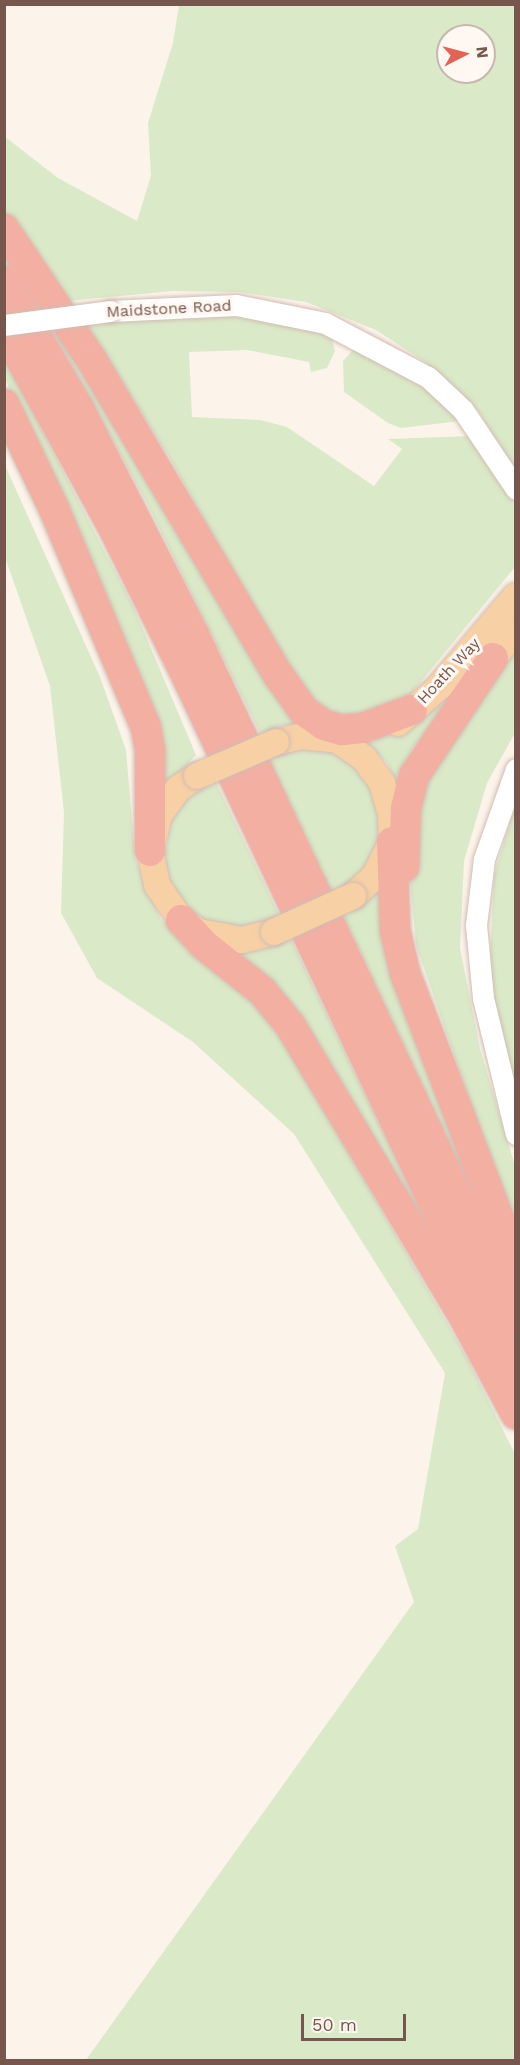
<!DOCTYPE html>
<html>
<head>
<meta charset="utf-8">
<style>
  body { margin:0 }
  #map { position:relative; width:520px; height:2065px; overflow:hidden; background:#fcf3ea; font-family:"Work Sans",sans-serif }
  div>[style] { position:absolute }
  .green>* { inset:0; background:#daeac8 }
  .roads { filter:drop-shadow(0 0 2px #d1bcb2) drop-shadow(0 0 2px #d1bcb2) }
  .tertiary>* { height:21px; margin:-10.5px; padding:0 10.5px; transform-origin:10.5px; border-radius:10.5px; background:#fff }
  .primary>* { height:26px; margin:-13px; padding:0 13px; transform-origin:13px; border-radius:13px; background:#f8d0a5 }
  .motorway>* { height:30px; margin:-15px; padding:0 15px; transform-origin:15px; border-radius:15px; background:#f4afa3 }
  .bridges { filter:drop-shadow(0 0 2px #d1bcb2) drop-shadow(0 0 2px #d1bcb2) }
  .tertiary-bridge>* { height:21px; margin:-10.5px; padding:0 10.5px; transform-origin:10.5px; border-radius:10.5px; background:#fff }
  .primary-bridge>* { height:26px; margin:-13px; padding:0 13px; transform-origin:13px; border-radius:13px; background:#f8d0a5 }
  span { translate:-50% -50%; white-space:nowrap; text-align:center; line-height:1.15; -webkit-text-stroke:6px #fff7f1; paint-order:stroke }
  .street-label { font-size:16px; color:#77574d }
  .frame { position:absolute; inset:0; border:6px solid #77574d; pointer-events:none }
  .north { position:absolute; left:436px; top:24px; width:60px; height:60px; box-sizing:border-box; background:#fff7f1; border:2px solid #c9b7af; border-radius:50%; rotate:84deg; font-size:16px; font-weight:700; line-height:24px; text-align:center; color:#77574d }
  .north::after { content:''; display:block; margin:auto; width:21px; height:27px; background:#e26353; clip-path:polygon(50% 0,100% 100%,50% 72%,0 100%) }
  .scale { position:absolute; left:301px; top:2014px; width:105px; height:27px; box-sizing:border-box; border:3px solid #77574d; border-top:0; padding-left:8px; font-size:18px; line-height:21px; white-space:nowrap; color:#77574d; -webkit-text-stroke:4px #fff7f1; paint-order:stroke }
</style>
</head>
<body>
<div id="map">
  <div class="green">
    <div style="clip-path:polygon(evenodd,179px 5px,515px 5px,515px 471px,478px 410px,425px 362px,376px 330px,306px 302px,239px 292px,172px 291px,46px 303px,304px 727px,280px 725px,261px 735px,146px 501px,38px 304px,5px 306px,4px 136px,58px 178px,137px 221px,151px 176px,148px 123px,173px 43px,179px 5px,448px 36px,484px 36px,484px 72px,448px 72px,448px 36px)"></div>
    <div style="clip-path:polygon(233px 312px,319px 331px,332px 338px,335px 351px,327px 368px,311px 372px,309px 362px,247px 350px,189px 352px,192px 417px,260px 420px,287px 427px,374px 486px,402px 449px,388px 439px,471px 436px,515px 500px,515px 567px,405px 701px,383px 714px,322px 717px,244px 592px,171px 460px,85px 323px)"></div>
    <div style="clip-path:polygon(354px 349px,418px 382px,460px 421px,401px 428px,388px 423px,344px 392px,343px 361px)"></div>
    <div style="clip-path:polygon(5px 359px,134px 608px,196px 755px,164px 789px,115px 616px,5px 379px)"></div>
    <div style="clip-path:polygon(4px 463px,100px 677px,126px 750px,135px 858px,161px 920px,263px 1005px,467px 1358px,515px 1454px,515px 2060px,86px 2060px,414px 1602px,395px 1546px,418px 1529px,445px 1373px,294px 1134px,193px 1042px,97px 978px,61px 913px,64px 812px,50px 686px,5px 557px)"></div>
    <div style="clip-path:polygon(515px 653px,515px 733px,487px 783px,464px 861px,460px 948px,480px 1049px,515px 1166px,515px 1231px,416px 945px,411px 891px,413px 802px,507px 659px)"></div>
    <div style="clip-path:polygon(438px 703px,444px 710px,413px 748px,395px 779px,387px 763px,367px 743px,397px 732px)"></div>
    <div style="clip-path:polygon(293px 748px,336px 752px,366px 773px,386px 833px,365px 874px,331px 895px,268px 758px)"></div>
    <div style="clip-path:polygon(216px 782px,281px 919px,241px 932px,193px 917px,171px 891px,163px 864px,171px 820px,187px 798px)"></div>
    <div style="clip-path:polygon(515px 804px,515px 1084px,489px 978px,494px 876px)"></div>
    <div style="clip-path:polygon(390px 878px,499px 1250px,342px 913px)"></div>
    <div style="clip-path:polygon(290px 937px,387px 1141px,465px 1307px,226px 953px,259px 950px)"></div>
  </div>
  <div class="roads">
    <div class="tertiary">
      <div style="left:110px;top:311px;width:126px;rotate:-2.7deg"></div>
      <div style="left:236px;top:305px;width:91px;rotate:11.4deg"></div>
      <div style="left:325px;top:323px;width:116px;rotate:27.7deg"></div>
      <div style="left:428px;top:377px;width:48px;rotate:43.3deg"></div>
      <div style="left:463px;top:410px;width:95px;rotate:56.1deg"></div>
      <div style="left:516px;top:769px;width:96px;rotate:109.6deg"></div>
      <div style="left:484px;top:859px;width:66px;rotate:96.9deg"></div>
      <div style="left:476px;top:925px;width:73px;rotate:84.5deg"></div>
      <div style="left:483px;top:998px;width:140px;rotate:76.4deg"></div>
    </div>
    <div class="primary">
      <div style="left:481px;top:672px;width:54px;rotate:-49.5deg"></div>
      <div style="left:398px;top:723px;width:55px;rotate:-41.3deg"></div>
      <div style="left:439px;top:687px;width:119px;rotate:-49.8deg"></div>
      <div style="left:276px;top:742px;width:27px;rotate:-13deg"></div>
      <div style="left:302px;top:736px;width:36px;rotate:6deg"></div>
      <div style="left:338px;top:740px;width:32px;rotate:35deg"></div>
      <div style="left:364px;top:758px;width:31px;rotate:54deg"></div>
      <div style="left:382px;top:783px;width:32px;rotate:74deg"></div>
      <div style="left:391px;top:814px;width:28px;rotate:88deg"></div>
      <div style="left:392px;top:842px;width:39px;rotate:117deg"></div>
      <div style="left:374px;top:877px;width:28px;rotate:138deg"></div>
      <div style="left:197px;top:776px;width:23px;rotate:146deg"></div>
      <div style="left:178px;top:789px;width:32px;rotate:126deg"></div>
      <div style="left:159px;top:815px;width:37px;rotate:104deg"></div>
      <div style="left:150px;top:851px;width:35px;rotate:78deg"></div>
      <div style="left:157px;top:885px;width:42px;rotate:55.6deg"></div>
      <div style="left:181px;top:920px;width:22px;rotate:34deg"></div>
      <div style="left:199px;top:932px;width:44px;rotate:10.5deg"></div>
      <div style="left:242px;top:940px;width:33px;rotate:-14deg"></div>
    </div>
    <div class="motorway">
      <div style="left:4px;top:229px;width:160px;rotate:56.2deg"></div>
      <div style="left:93px;top:362px;width:365px;rotate:59.4deg"></div>
      <div style="left:279px;top:676px;width:43px;rotate:54.5deg"></div>
      <div style="left:304px;top:711px;width:24px;rotate:35deg"></div>
      <div style="left:324px;top:725px;width:19px;rotate:16deg"></div>
      <div style="left:342px;top:730px;width:21px;rotate:-5deg"></div>
      <div style="left:363px;top:728px;width:52px;rotate:-20.2deg"></div>
      <div style="left:4px;top:281px;width:148px;rotate:59.6deg"></div>
      <div style="left:79px;top:409px;width:256px;rotate:63deg"></div>
      <div style="left:195px;top:637px;width:755px;rotate:64.83deg"></div>
      <div style="left:4px;top:328px;width:227px;rotate:61.3deg"></div>
      <div style="left:113px;top:527px;width:172px;rotate:63.7deg"></div>
      <div style="left:189px;top:681px;width:771px;rotate:64.9deg"></div>
      <div style="left:4px;top:404px;width:116px;rotate:64.5deg"></div>
      <div style="left:54px;top:509px;width:238px;rotate:67.2deg"></div>
      <div style="left:146px;top:728px;width:23px;rotate:80deg"></div>
      <div style="left:150px;top:751px;width:100px;rotate:90deg"></div>
      <div style="left:392px;top:842px;width:88px;rotate:88deg"></div>
      <div style="left:395px;top:930px;width:44px;rotate:76.9deg"></div>
      <div style="left:405px;top:973px;width:311px;rotate:69.1deg"></div>
      <div style="left:404px;top:867px;width:59px;rotate:-88.1deg"></div>
      <div style="left:406px;top:808px;width:33px;rotate:-76deg"></div>
      <div style="left:414px;top:776px;width:142px;rotate:-56.2deg"></div>
      <div style="left:181px;top:920px;width:33px;rotate:47deg"></div>
      <div style="left:203px;top:944px;width:75px;rotate:38.5deg"></div>
      <div style="left:262px;top:991px;width:44px;rotate:50.5deg"></div>
      <div style="left:290px;top:1025px;width:342px;rotate:59.2deg"></div>
      <div style="left:465px;top:1319px;width:108px;rotate:61.8deg"></div>
    </div>
  </div>
  <div class="bridges">
    <div class="tertiary-bridge">
      <div style="left:4px;top:325px;width:107px;rotate:-7.5deg"></div>
    </div>
    <div class="primary-bridge">
      <div style="left:197px;top:776px;width:86px;rotate:-23.3deg"></div>
      <div style="left:274px;top:932px;width:87px;rotate:-24.5deg"></div>
    </div>
  </div>
  <div class="street-label">
    <span style="left:169px;top:309px;rotate:-3deg">Maidstone Road</span>
    <span style="left:449px;top:671px;rotate:-47deg">Hoath Way</span>
  </div>
  <div class="frame"></div>
  <div class="north">N</div>
  <div class="scale">50 m</div>
</div>
</body>
</html>
